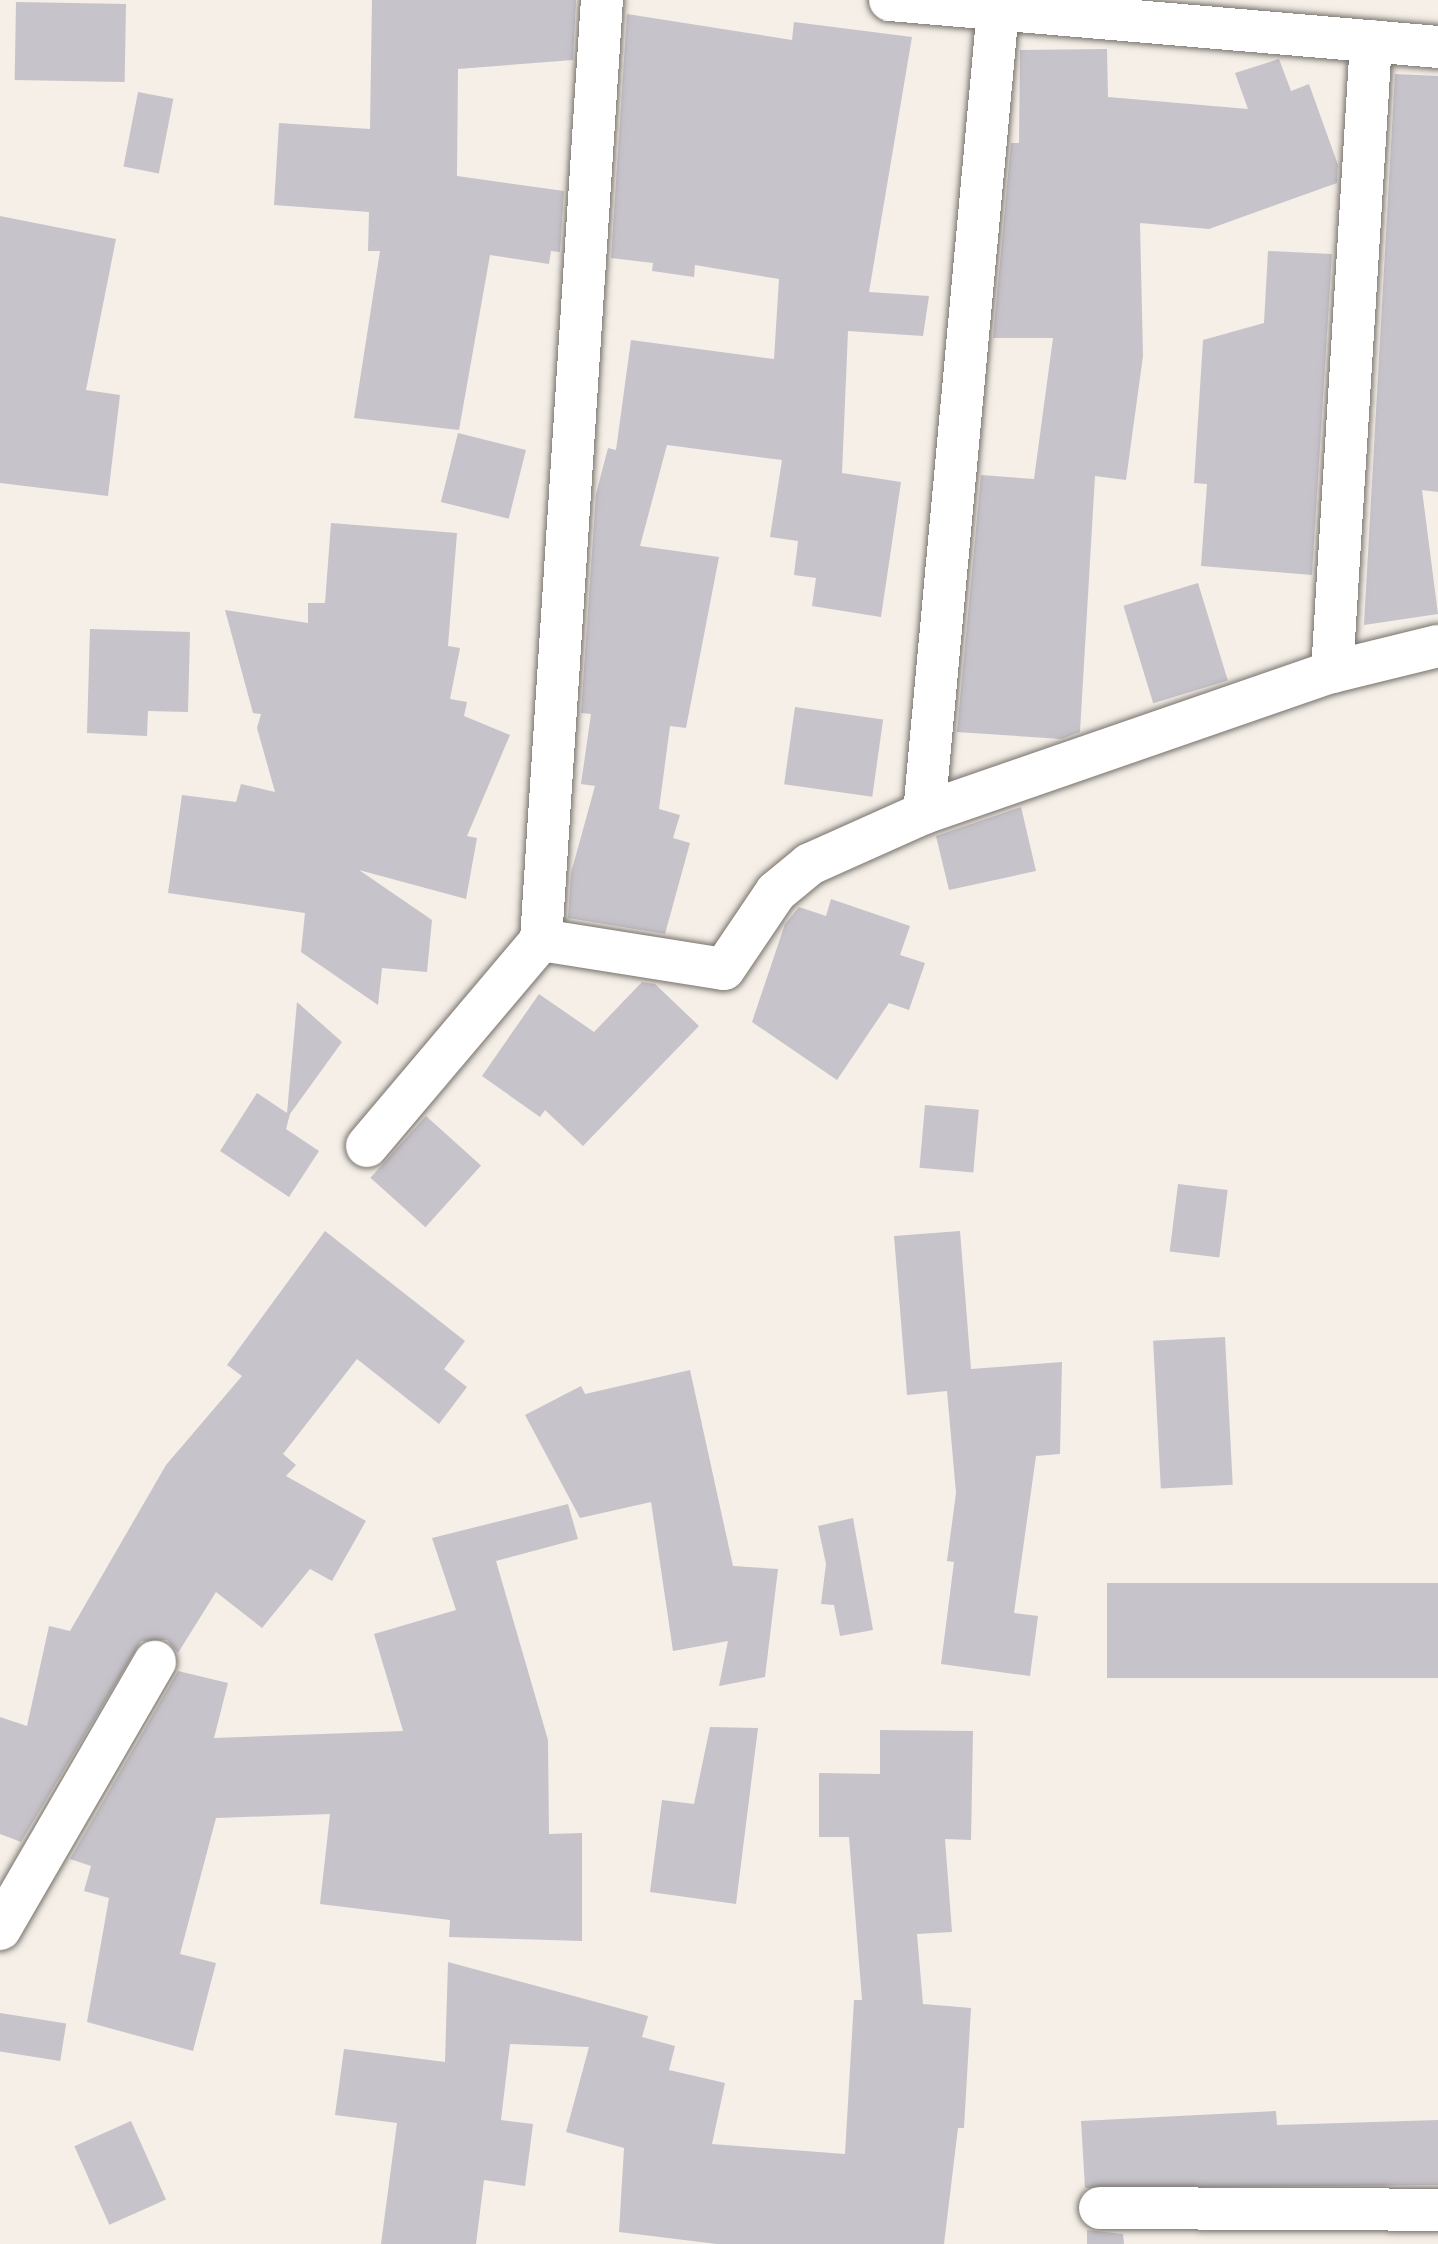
<!DOCTYPE html>
<html>
<head>
<meta charset="utf-8">
<style>
  body { margin:0 }
  #map { position:relative; width:1438px; height:2244px; overflow:hidden; background:#f5efe8; font-family:Bitter,serif }
  div>[style] { position:absolute }
  .building>* { inset:0; background:#c7c3ca; transform-origin:0 0 }
  .roads { filter:drop-shadow(0 0 3px #76716b) drop-shadow(0 0 3px #76716b) }
  .street>* { height:42px; margin:-21px; padding:0 21px; transform-origin:21px; border-radius:21px; background:#fff }
  span { translate:-50% -50%; white-space:nowrap; text-align:center; line-height:1.15; -webkit-text-stroke:9px #fefdfc; paint-order:stroke }
</style>
</head>
<body>
<div id="map">
  <div class="building">
    <div style="clip-path:polygon(372px 0,576px 0,573px 60px,458px 69px,457px 176px,564px 191px,560px 252px,551px 251px,549px 264px,490px 255px,459px 430px,354px 418px,380px 251px,368px 251px,369px 212px,274px 205px,279px 123px,370px 129px)"></div>
    <div style="left:16px;top:2px;width:110px;height:78px;rotate:1deg"></div>
    <div style="clip-path:polygon(627px 14px,792px 40px,794px 22px,912px 37px,869px 292px,929px 296px,923px 336px,848px 331px,842px 473px,901px 482px,881px 617px,812px 606px,816px 578px,794px 575px,798px 541px,770px 537px,782px 460px,667px 445px,640px 546px,719px 557px,686px 728px,670px 726px,659px 809px,680px 815px,673px 838px,690px 843px,665px 934px,568px 918px,571px 873px,595px 786px,581px 784px,591px 714px,581px 713px,596px 494px,608px 448px,616px 450px,631px 340px,774px 359px,779px 279px,695px 265px,694px 277px,652px 271px,653px 263px,611px 258px)"></div>
    <div style="clip-path:polygon(1107px 49px,1108px 97px,1248px 109px,1235px 73px,1279px 59px,1291px 91px,1309px 84px,1338px 165px,1337px 183px,1209px 229px,1140px 223px,1143px 356px,1126px 480px,1095px 476px,1080px 732px,1061px 739px,957px 732px,981px 475px,1034px 479px,1053px 338px,993px 338px,1011px 143px,1019px 143px,1020px 50px)"></div>
    <div style="clip-path:polygon(1395px 74px,1438px 76px,1438px 492px,1422px 490px,1438px 614px,1364px 625px)"></div>
    <div style="left:138px;top:92px;width:36px;height:76px;rotate:11deg"></div>
    <div style="clip-path:polygon(0 216px,116px 239px,86px 390px,120px 395px,108px 496px,0 483px)"></div>
    <div style="clip-path:polygon(1268px 251px,1332px 254px,1312px 575px,1201px 566px,1207px 484px,1194px 483px,1203px 340px,1264px 323px)"></div>
    <div style="left:458px;top:433px;width:70px;height:71px;rotate:14deg"></div>
    <div style="clip-path:polygon(331px 523px,457px 533px,448px 646px,460px 648px,450px 699px,467px 702px,464px 716px,510px 735px,467px 836px,477px 838px,466px 899px,359px 870px,432px 920px,427px 972px,382px 968px,378px 1005px,301px 952px,305px 913px,168px 893px,182px 795px,236px 802px,241px 784px,275px 792px,257px 728px,261px 714px,253px 713px,225px 610px,308px 623px,308px 603px,325px 603px)"></div>
    <div style="left:1198px;top:583px;width:102px;height:78px;rotate:73deg"></div>
    <div style="clip-path:polygon(90px 629px,190px 632px,188px 712px,148px 711px,147px 736px,87px 733px)"></div>
    <div style="left:795px;top:707px;width:89px;height:78px;rotate:8deg"></div>
    <div style="clip-path:polygon(1021px 807px,1036px 871px,949px 890px,936px 836px)"></div>
    <div style="clip-path:polygon(831px 899px,910px 926px,900px 955px,925px 963px,909px 1010px,889px 1003px,837px 1080px,752px 1022px,785px 924px,799px 907px,826px 916px)"></div>
    <div style="clip-path:polygon(642px 982px,655px 984px,699px 1026px,583px 1146px,545px 1110px,540px 1117px,482px 1076px,539px 994px,594px 1032px)"></div>
    <div style="clip-path:polygon(297px 1002px,342px 1042px,290px 1114px,286px 1129px,319px 1151px,289px 1197px,220px 1151px,257px 1093px,287px 1113px)"></div>
    <div style="left:925px;top:1105px;width:54px;height:63px;rotate:5deg"></div>
    <div style="left:426px;top:1116px;width:74px;height:83px;rotate:42deg"></div>
    <div style="left:1178px;top:1184px;width:50px;height:68px;rotate:7deg"></div>
    <div style="clip-path:polygon(325px 1231px,465px 1341px,444px 1369px,467px 1387px,439px 1424px,357px 1359px,283px 1454px,296px 1465px,286px 1476px,366px 1521px,332px 1581px,310px 1569px,262px 1628px,216px 1592px,178px 1653px,167px 1640px,141px 1641px,21px 1842px,0 1834px,0 1717px,27px 1726px,49px 1626px,70px 1631px,166px 1465px,242px 1376px,227px 1365px)"></div>
    <div style="clip-path:polygon(960px 1231px,971px 1369px,1062px 1362px,1060px 1454px,1036px 1456px,1014px 1613px,1038px 1616px,1030px 1676px,941px 1664px,954px 1562px,947px 1561px,956px 1493px,947px 1391px,907px 1395px,894px 1236px)"></div>
    <div style="left:1225px;top:1337px;width:148px;height:72px;rotate:87deg"></div>
    <div style="clip-path:polygon(690px 1370px,733px 1566px,778px 1569px,765px 1677px,719px 1686px,728px 1641px,673px 1651px,651px 1502px,580px 1518px,525px 1415px,581px 1386px,585px 1394px)"></div>
    <div style="clip-path:polygon(568px 1504px,578px 1539px,496px 1561px,548px 1740px,549px 1834px,582px 1833px,582px 1941px,449px 1937px,450px 1920px,320px 1904px,330px 1814px,216px 1818px,180px 1954px,216px 1963px,193px 2051px,87px 2022px,109px 1898px,84px 1891px,91px 1866px,70px 1859px,178px 1671px,228px 1683px,214px 1738px,403px 1731px,374px 1634px,456px 1610px,432px 1538px)"></div>
    <div style="clip-path:polygon(853px 1518px,873px 1630px,840px 1636px,834px 1605px,821px 1604px,826px 1564px,818px 1526px)"></div>
    <div style="left:1438px;top:1583px;width:95px;height:331px;rotate:90deg"></div>
    <div style="clip-path:polygon(710px 1727px,758px 1728px,736px 1904px,650px 1892px,662px 1800px,694px 1804px)"></div>
    <div style="clip-path:polygon(880px 1730px,973px 1731px,971px 1840px,945px 1839px,952px 1932px,917px 1934px,923px 2004px,971px 2008px,964px 2128px,958px 2128px,944px 2244px,717px 2244px,619px 2232px,624px 2148px,566px 2132px,589px 2047px,510px 2044px,501px 2120px,533px 2124px,525px 2186px,484px 2180px,476px 2244px,381px 2244px,397px 2123px,335px 2115px,344px 2049px,445px 2062px,448px 1962px,648px 2016px,642px 2037px,675px 2046px,669px 2070px,725px 2083px,712px 2144px,845px 2154px,854px 2000px,862px 2000px,849px 1837px,819px 1837px,819px 1773px,880px 1774px)"></div>
    <div style="left:0;top:2013px;width:67px;height:38px;rotate:9deg"></div>
    <div style="clip-path:polygon(1276px 2111px,1277px 2125px,1438px 2120px,1438px 2185px,1085px 2188px,1081px 2121px)"></div>
    <div style="left:131px;top:2121px;width:86px;height:62px;rotate:66deg"></div>
    <div style="clip-path:polygon(1087px 2230px,1123px 2234px,1124px 2244px,1087px 2244px)"></div>
  </div>
  <div class="roads">
    <div class="street">
      <div style="left:890px;top:0;width:550px;rotate:4.9deg"></div>
      <div style="left:1332px;top:672px;width:632px;rotate:-86.46deg"></div>
      <div style="left:924px;top:813px;width:807px;rotate:-84.74deg"></div>
      <div style="left:541px;top:940px;width:185px;rotate:9deg"></div>
      <div style="left:724px;top:969px;width:93px;rotate:-56deg"></div>
      <div style="left:776px;top:892px;width:44px;rotate:-39.5deg"></div>
      <div style="left:810px;top:864px;width:125px;rotate:-24.1deg"></div>
      <div style="left:924px;top:813px;width:432px;rotate:-19.1deg"></div>
      <div style="left:1332px;top:672px;width:109px;rotate:-13.8deg"></div>
      <div style="left:367px;top:1146px;width:270px;rotate:-49.8deg"></div>
      <div style="left:541px;top:940px;width:942px;rotate:-86.29deg"></div>
      <div style="left:0;top:1929px;width:309px;rotate:-59.9deg"></div>
      <div style="left:1100px;top:2208px;width:338px;rotate:0.3deg"></div>
    </div>
  </div>
</div>
</body>
</html>
